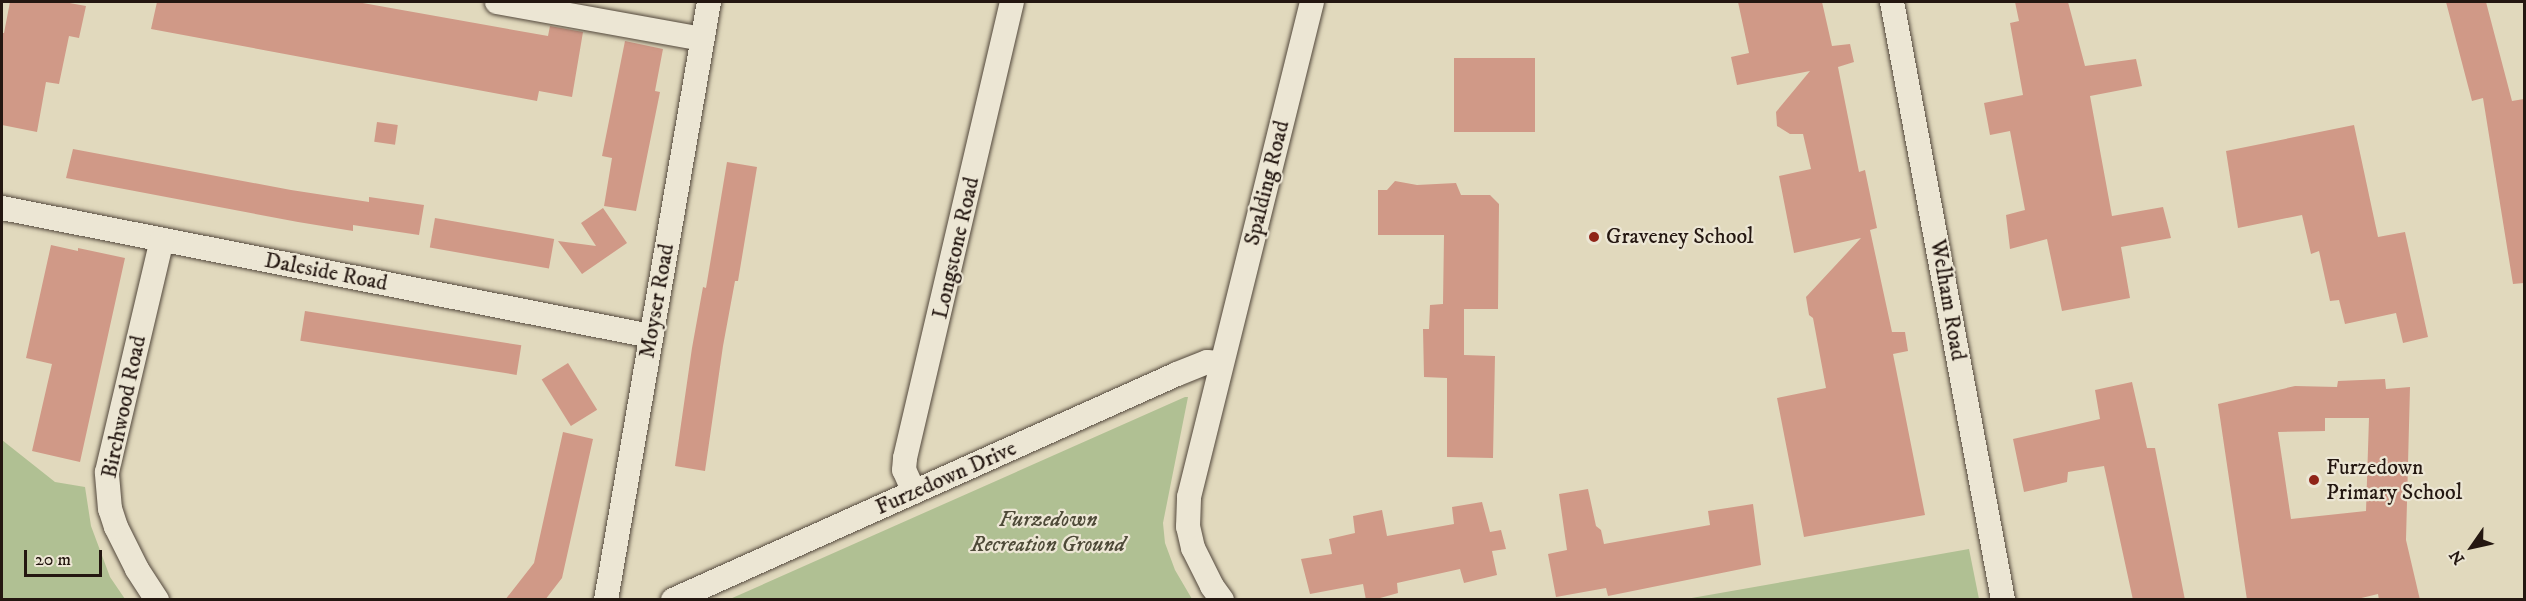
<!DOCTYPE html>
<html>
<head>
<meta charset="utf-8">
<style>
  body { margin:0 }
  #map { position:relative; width:2526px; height:601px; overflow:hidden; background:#e1d9bd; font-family:"IM FELL DW Pica",serif }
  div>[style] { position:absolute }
  .green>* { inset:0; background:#b0c093 }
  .building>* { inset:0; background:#d09987; transform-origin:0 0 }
  .roads { filter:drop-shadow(0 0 2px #53483c) drop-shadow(0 0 2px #53483c) }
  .street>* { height:24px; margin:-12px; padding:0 12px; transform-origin:12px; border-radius:12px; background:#ece6d4 }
  .dots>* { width:16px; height:16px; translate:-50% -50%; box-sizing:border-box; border:3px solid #ece6d4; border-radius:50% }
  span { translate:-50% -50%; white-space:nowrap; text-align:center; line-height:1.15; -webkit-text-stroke:4.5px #ece6d4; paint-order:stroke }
  .street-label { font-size:22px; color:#241711 }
  .poi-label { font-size:22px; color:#241711 }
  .left { translate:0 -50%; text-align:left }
  .park-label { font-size:22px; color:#4e4a38; font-style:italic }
  .frame { position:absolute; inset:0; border:3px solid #241711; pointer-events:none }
  .north { position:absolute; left:2442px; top:517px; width:60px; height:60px; -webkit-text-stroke:4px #ece6d4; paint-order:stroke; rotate:236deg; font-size:16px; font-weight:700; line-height:24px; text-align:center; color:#241711 }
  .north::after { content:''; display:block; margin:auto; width:21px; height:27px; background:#241711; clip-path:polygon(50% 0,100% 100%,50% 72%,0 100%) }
  .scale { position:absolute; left:24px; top:550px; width:78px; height:27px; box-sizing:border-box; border:3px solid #241711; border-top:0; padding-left:8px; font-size:18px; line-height:21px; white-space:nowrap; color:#241711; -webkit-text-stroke:4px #ece6d4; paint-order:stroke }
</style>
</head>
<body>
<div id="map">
  <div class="green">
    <div style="clip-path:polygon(1185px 397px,1188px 397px,1163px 523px,1165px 543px,1175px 570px,1192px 599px,730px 599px)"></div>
    <div style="clip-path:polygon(2px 440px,55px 482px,85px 487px,91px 526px,110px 577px,125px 599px,2px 599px)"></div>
    <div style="clip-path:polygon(1969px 549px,1979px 599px,1686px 599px)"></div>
  </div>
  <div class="building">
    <div style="clip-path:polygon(10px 2px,64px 2px,86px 6px,79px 38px,69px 36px,59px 84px,46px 82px,37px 132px,2px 125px,2px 33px,4px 33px)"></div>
    <div style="clip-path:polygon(157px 2px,357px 2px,548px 36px,550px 26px,583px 32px,572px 97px,539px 91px,537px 101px,151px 29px)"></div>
    <div style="clip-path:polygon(1738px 2px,1822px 2px,1832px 46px,1850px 44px,1854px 62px,1838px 67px,1859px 172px,1865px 170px,1877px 228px,1870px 230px,1892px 332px,1905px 332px,1908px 351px,1893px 354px,1925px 515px,1804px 537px,1777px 398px,1826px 388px,1813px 318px,1809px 315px,1806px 297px,1861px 238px,1794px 253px,1779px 176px,1811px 169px,1803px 134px,1790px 134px,1777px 126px,1776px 112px,1810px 71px,1737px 85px,1731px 57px,1749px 53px)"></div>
    <div style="clip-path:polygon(2015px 2px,2068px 2px,2085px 66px,2136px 59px,2142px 86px,2090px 96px,2112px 216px,2163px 207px,2171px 238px,2121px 247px,2130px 298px,2062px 311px,2047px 239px,2010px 249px,2006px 215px,2025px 210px,2010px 131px,1990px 135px,1984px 103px,2023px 95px,2010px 23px,2019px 21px)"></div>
    <div style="clip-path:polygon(2446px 2px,2486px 2px,2512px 101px,2524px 99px,2524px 283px,2513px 284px,2483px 98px,2472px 101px)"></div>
    <div style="clip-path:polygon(625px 41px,663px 49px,655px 91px,660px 92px,636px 211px,604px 206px,612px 158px,602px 156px)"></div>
    <div style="left:1454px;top:58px;width:81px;height:74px"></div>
    <div style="left:377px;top:122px;width:21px;height:20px;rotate:8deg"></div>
    <div style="clip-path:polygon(2354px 125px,2378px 237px,2405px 232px,2428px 337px,2403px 343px,2396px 313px,2345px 324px,2339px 300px,2330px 301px,2319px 251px,2311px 254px,2302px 215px,2238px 228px,2226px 151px)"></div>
    <div style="clip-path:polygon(73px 149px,291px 190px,369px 202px,369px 197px,424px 205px,419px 235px,353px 225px,353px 231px,298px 222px,66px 178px)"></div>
    <div style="clip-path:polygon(727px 162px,757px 167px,738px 281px,735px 281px,723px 346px,705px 471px,675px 466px,692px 348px,703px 287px,706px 288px)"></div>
    <div style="clip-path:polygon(1395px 181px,1417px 185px,1456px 183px,1461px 195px,1490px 195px,1499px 204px,1498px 309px,1464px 309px,1464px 355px,1495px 356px,1493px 458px,1447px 457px,1447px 378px,1424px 377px,1423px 329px,1429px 329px,1430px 305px,1443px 304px,1444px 235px,1378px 235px,1378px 190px,1387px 190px)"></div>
    <div style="clip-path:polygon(603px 208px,627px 243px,582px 274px,558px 241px,596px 246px,581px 223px)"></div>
    <div style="left:435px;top:218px;width:121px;height:30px;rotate:10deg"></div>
    <div style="clip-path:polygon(51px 245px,78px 251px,78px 248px,125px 258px,80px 462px,32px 451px,52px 364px,26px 358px)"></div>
    <div style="left:305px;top:311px;width:219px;height:30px;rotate:9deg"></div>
    <div style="left:568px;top:363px;width:55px;height:31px;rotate:58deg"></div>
    <div style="clip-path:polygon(evenodd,2385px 379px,2386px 389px,2410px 387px,2406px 540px,2420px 600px,2379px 600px,2378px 594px,2353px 600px,2247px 600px,2218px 404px,2295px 386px,2337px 387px,2338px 381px,2385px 379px,2325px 418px,2369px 418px,2366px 511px,2291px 519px,2278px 432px,2325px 431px,2325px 418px)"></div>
    <div style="clip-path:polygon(2132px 382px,2147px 448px,2155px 448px,2185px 600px,2133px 600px,2104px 466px,2068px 472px,2067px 482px,2024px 492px,2013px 439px,2100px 419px,2095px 390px)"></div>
    <div style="clip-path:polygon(563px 432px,593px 439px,562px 578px,545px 600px,505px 600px,534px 563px)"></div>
    <div style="clip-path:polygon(1588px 489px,1596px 526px,1601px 530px,1604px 544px,1710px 525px,1708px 511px,1753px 504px,1761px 565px,1608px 596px,1606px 588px,1556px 597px,1548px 554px,1567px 550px,1559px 494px)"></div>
    <div style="clip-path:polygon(1482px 502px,1490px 532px,1501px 530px,1506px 549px,1492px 551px,1497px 575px,1464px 583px,1460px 569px,1397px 583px,1398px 593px,1373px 600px,1366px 600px,1363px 584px,1310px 594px,1301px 559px,1332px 554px,1329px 539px,1355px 533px,1353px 516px,1382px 510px,1387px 536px,1454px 524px,1452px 507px)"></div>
  </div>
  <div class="roads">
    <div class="street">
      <div style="left:497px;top:2px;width:208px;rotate:10.2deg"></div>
      <div style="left:1892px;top:2px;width:608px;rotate:79.48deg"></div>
      <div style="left:2px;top:208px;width:662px;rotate:11.16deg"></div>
      <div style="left:914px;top:492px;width:24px;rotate:-114deg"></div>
      <div style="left:904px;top:470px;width:12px;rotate:-85deg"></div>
      <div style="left:905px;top:458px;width:468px;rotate:-76.8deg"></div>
      <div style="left:157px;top:600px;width:37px;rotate:-123deg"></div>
      <div style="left:137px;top:569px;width:47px;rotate:-116.6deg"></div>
      <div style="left:116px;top:527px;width:19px;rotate:-108deg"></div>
      <div style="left:110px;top:509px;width:37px;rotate:-95deg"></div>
      <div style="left:107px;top:472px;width:238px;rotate:-76.7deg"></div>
      <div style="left:606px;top:600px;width:607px;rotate:-80.23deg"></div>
      <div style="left:673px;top:600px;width:552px;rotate:-24.15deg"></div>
      <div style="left:1177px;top:374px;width:32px;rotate:-22deg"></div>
      <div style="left:1207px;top:362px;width:14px;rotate:4deg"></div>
      <div style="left:1222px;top:600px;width:17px;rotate:-126deg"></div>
      <div style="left:1212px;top:586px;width:42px;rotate:-116.6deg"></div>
      <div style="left:1193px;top:548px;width:22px;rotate:-103deg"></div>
      <div style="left:1188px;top:527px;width:30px;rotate:-88deg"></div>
      <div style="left:1189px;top:497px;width:510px;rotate:-76.05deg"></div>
    </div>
  </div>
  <div class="dots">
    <div style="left:1594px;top:237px;background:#8f2418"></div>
    <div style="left:2314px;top:480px;background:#8f2418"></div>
  </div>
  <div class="street-label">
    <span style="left:1267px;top:183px;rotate:-76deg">Spalding Road</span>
    <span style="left:956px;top:248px;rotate:-77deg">Longstone Road</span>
    <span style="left:326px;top:272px;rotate:11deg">Daleside Road</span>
    <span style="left:1948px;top:300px;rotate:80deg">Welham Road</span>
    <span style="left:657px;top:301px;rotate:-80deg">Moyser Road</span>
    <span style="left:124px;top:407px;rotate:-78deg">Birchwood Road</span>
    <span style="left:946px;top:478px;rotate:-24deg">Furzedown Drive</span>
  </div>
  <div class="poi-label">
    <span class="left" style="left:1606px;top:237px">Graveney School</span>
    <span class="left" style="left:2326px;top:480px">Furzedown<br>Primary School</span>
  </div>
  <div class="park-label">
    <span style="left:1048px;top:532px">Furzedown<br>Recreation Ground</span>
  </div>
  <div class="frame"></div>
  <div class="north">N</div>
  <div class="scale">20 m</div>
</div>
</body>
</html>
